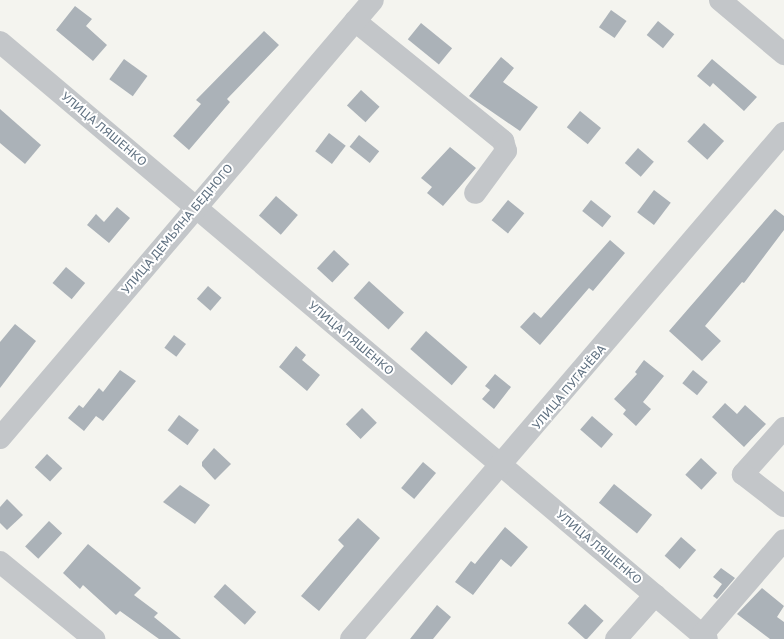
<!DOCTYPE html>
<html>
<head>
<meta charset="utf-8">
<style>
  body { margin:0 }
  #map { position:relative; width:784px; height:639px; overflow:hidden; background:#f4f4ef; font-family:"Golos Text",sans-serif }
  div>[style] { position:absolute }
  .building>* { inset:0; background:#abb2b8; transform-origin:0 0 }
  .minor>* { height:22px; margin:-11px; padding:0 11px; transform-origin:11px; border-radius:11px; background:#c3c6c9 }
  span { translate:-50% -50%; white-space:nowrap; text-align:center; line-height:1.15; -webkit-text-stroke:4px #fff; paint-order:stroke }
  .street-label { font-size:12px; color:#617282 }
</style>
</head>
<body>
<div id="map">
  <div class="building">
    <div style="clip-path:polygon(75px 6px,92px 19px,86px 26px,107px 45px,93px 61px,56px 30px)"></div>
    <div style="left:611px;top:10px;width:19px;height:21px;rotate:35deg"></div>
    <div style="left:658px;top:21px;width:21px;height:18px;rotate:39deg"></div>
    <div style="left:421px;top:23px;width:40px;height:21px;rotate:39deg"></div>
    <div style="clip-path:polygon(264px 31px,279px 45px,227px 99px,230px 102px,189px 150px,173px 136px,201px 104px,196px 100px)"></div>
    <div style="clip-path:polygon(501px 57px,514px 68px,503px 82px,538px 107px,520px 131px,469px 96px)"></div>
    <div style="left:124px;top:59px;width:29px;height:25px;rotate:36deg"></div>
    <div style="clip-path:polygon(712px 59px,757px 97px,744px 111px,713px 83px,710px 87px,697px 76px)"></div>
    <div style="left:361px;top:90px;width:25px;height:21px;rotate:42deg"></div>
    <div style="clip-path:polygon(0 109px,41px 145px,25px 164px,0 143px)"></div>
    <div style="left:580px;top:111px;width:27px;height:21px;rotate:39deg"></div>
    <div style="left:704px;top:123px;width:27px;height:25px;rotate:42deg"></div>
    <div style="left:329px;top:133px;width:21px;height:23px;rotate:37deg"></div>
    <div style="left:359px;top:135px;width:26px;height:15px;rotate:39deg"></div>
    <div style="clip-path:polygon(450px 147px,476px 168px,443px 206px,427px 193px,432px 187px,421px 178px)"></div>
    <div style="left:638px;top:148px;width:21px;height:20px;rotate:41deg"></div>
    <div style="left:654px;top:190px;width:21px;height:28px;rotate:37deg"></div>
    <div style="left:276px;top:196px;width:29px;height:26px;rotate:41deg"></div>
    <div style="left:508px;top:200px;width:21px;height:26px;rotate:39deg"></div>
    <div style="left:591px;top:200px;width:26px;height:14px;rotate:39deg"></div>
    <div style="clip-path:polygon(117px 207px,130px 218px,109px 243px,87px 225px,96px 214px,104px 222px)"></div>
    <div style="clip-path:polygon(775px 209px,784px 216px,784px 230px,744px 283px,742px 282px,705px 326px,721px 341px,702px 361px,669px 331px)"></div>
    <div style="clip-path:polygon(610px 240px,625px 253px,593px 291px,589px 288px,540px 345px,520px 327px,534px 312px,541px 318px)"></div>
    <div style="left:334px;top:250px;width:21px;height:25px;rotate:43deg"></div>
    <div style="left:66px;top:267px;width:25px;height:21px;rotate:40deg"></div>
    <div style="left:369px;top:281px;width:47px;height:23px;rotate:42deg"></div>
    <div style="left:208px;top:286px;width:18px;height:17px;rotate:41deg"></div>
    <div style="clip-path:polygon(15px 324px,36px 341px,0 388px,0 342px)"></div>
    <div style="left:426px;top:331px;width:55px;height:24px;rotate:41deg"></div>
    <div style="left:174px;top:335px;width:15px;height:16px;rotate:37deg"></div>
    <div style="clip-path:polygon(296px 346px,306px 355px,302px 360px,320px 375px,307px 391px,279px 367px)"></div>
    <div style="clip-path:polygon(644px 360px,664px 376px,643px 402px,651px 409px,636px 426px,623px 414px,626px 410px,614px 399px,637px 374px,635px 372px)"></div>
    <div style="clip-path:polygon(120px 370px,136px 381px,103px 421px,96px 416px,84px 431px,68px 418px,79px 405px,83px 408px,99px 388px,103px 392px)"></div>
    <div style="left:693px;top:370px;width:19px;height:17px;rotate:39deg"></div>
    <div style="clip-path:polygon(495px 374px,511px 387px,494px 409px,482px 399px,490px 390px,485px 386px)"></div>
    <div style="clip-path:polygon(725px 403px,737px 414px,745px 405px,766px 424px,744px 447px,712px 417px)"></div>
    <div style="left:362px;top:408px;width:21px;height:23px;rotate:45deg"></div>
    <div style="left:179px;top:415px;width:25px;height:19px;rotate:37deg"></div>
    <div style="left:592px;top:416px;width:28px;height:18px;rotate:41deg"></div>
    <div style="clip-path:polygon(214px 448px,231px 464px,215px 480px,202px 466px,202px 462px)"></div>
    <div style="left:47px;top:454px;width:21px;height:18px;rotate:43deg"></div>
    <div style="left:701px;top:458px;width:22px;height:23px;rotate:43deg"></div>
    <div style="left:423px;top:462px;width:17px;height:34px;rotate:40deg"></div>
    <div style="left:614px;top:484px;width:49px;height:24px;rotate:39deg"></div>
    <div style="clip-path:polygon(180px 485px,210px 505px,195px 524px,163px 502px)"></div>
    <div style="clip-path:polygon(7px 499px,23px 515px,7px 530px,0 523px,0 507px)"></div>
    <div style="clip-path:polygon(358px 518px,380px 538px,319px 611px,301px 596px,344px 546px,338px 540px)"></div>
    <div style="left:49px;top:521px;width:18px;height:35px;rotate:43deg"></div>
    <div style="clip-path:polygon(505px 527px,528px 547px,511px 567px,501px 559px,473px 595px,455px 582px,471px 561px,475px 564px)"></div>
    <div style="left:681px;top:537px;width:20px;height:25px;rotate:41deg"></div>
    <div style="clip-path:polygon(88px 544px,141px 588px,134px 595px,158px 613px,154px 617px,181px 639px,159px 639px,120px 611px,116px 615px,83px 585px,80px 589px,63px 573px)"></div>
    <div style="clip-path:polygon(721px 568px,735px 578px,717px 599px,713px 596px,722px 584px,713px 577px)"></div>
    <div style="left:225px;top:584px;width:42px;height:17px;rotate:42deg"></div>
    <div style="clip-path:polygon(762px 588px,784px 606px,777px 617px,784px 622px,784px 639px,770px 639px,737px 614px)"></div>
    <div style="left:585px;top:604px;width:25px;height:26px;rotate:42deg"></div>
    <div style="clip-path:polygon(437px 605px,451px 617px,433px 639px,410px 639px)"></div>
  </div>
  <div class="minor">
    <div style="left:720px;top:0;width:84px;rotate:40.2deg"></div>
    <div style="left:355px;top:21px;width:191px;rotate:39deg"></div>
    <div style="left:503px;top:141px;width:10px;rotate:73deg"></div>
    <div style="left:506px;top:151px;width:52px;rotate:126.4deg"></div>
    <div style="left:0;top:42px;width:925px;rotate:40.18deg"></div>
    <div style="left:784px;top:428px;width:62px;rotate:131.7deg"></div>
    <div style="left:743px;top:474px;width:52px;rotate:38deg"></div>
    <div style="left:0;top:438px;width:575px;rotate:-49.58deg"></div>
    <div style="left:0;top:562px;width:122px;rotate:39.3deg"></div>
    <div style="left:702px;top:635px;width:125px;rotate:-49.2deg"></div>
    <div style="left:351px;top:639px;width:666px;rotate:-49.45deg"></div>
    <div style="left:616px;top:639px;width:59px;rotate:-48.4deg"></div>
  </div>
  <div class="street-label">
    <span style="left:104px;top:129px;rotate:40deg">УЛИЦА ЛЯШЕНКО</span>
    <span style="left:177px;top:229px;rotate:-50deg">УЛИЦА ДЕМЬЯНА БЕДНОГО</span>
    <span style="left:351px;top:338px;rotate:40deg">УЛИЦА ЛЯШЕНКО</span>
    <span style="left:569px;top:387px;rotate:-50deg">УЛИЦА ПУГАЧЁВА</span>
    <span style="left:599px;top:547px;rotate:40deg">УЛИЦА ЛЯШЕНКО</span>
  </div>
</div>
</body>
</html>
